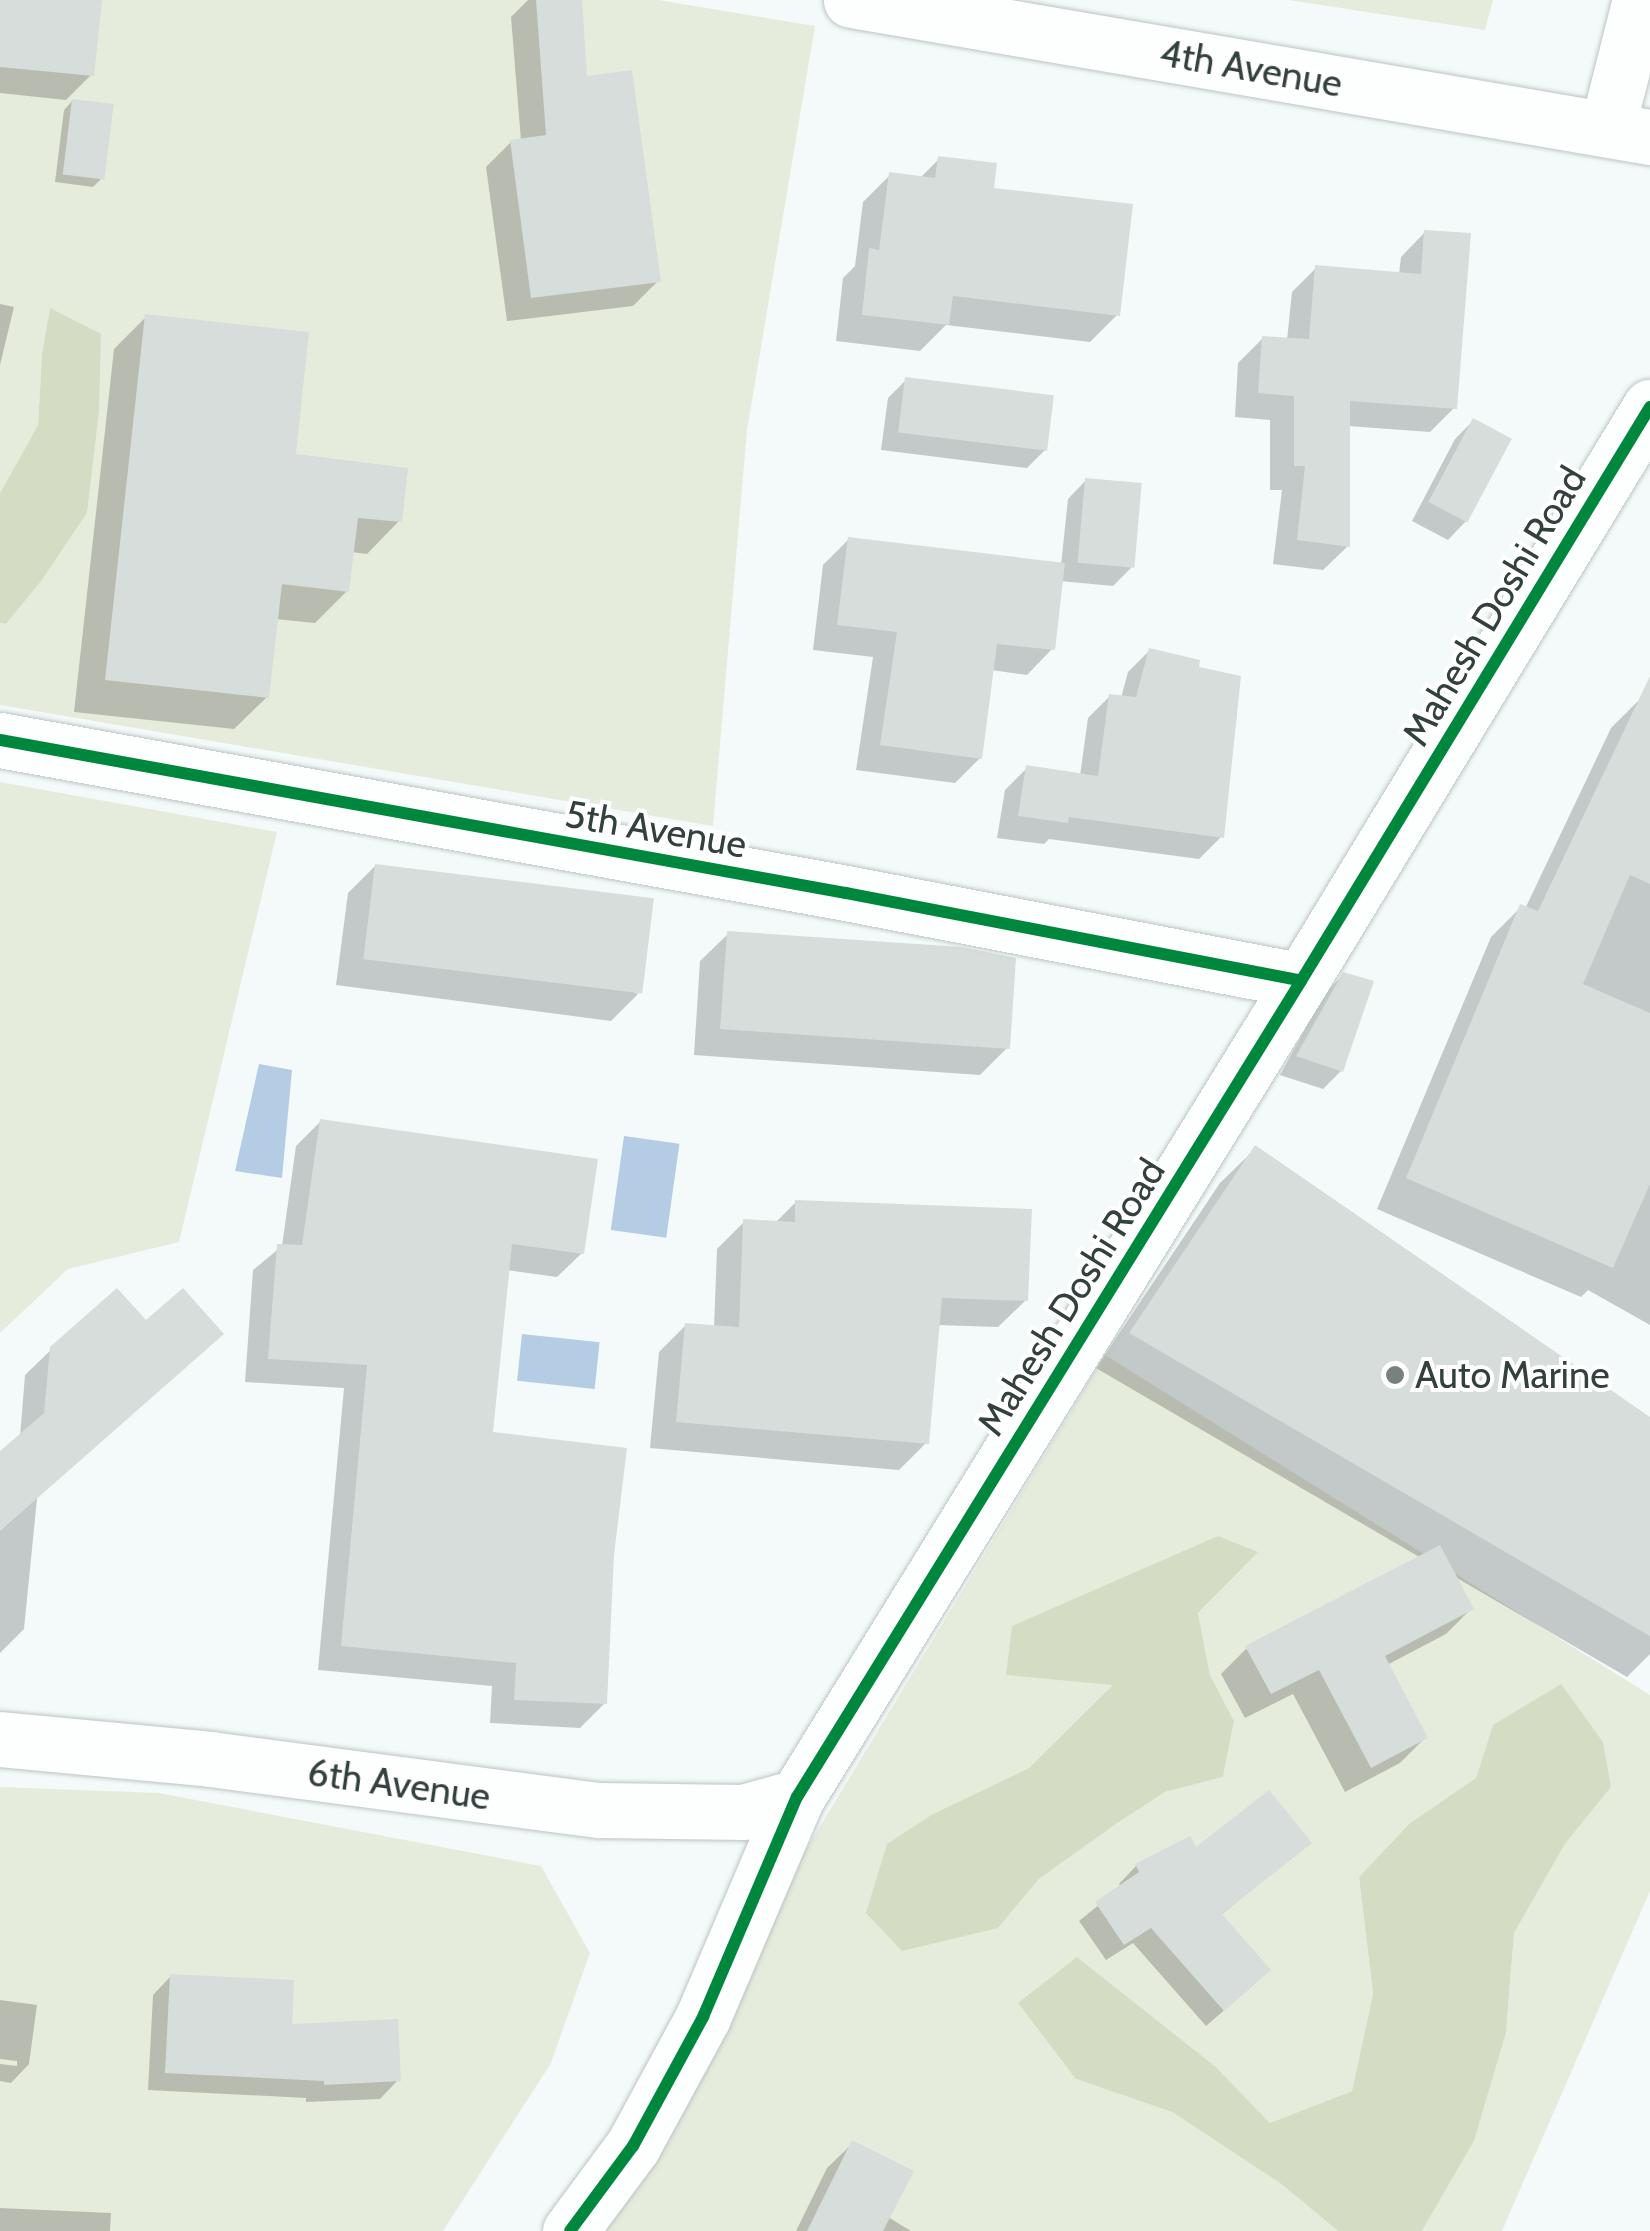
<!DOCTYPE html>
<html>
<head>
<meta charset="utf-8">
<style>
  body { margin:0 }
  #map { position:relative; width:1650px; height:2231px; overflow:hidden; background:#f4fafa; font-family:Cabin,sans-serif }
  div>[style] { position:absolute }
  .green>* { inset:0; background:#e6ecdc }
  .forest>* { inset:0; background:#d5dcc4 }
  .water>* { inset:0; background:#b4cce4; transform-origin:0 0 }
  .shadow>* { inset:0; background:#0003 }
  .building>* { inset:0; background:#d6ddda; transform-origin:0 0 }
  .roads { filter:drop-shadow(0 0 2px #bbc5c4) drop-shadow(0 0 2px #bbc5c4) }
  .minor>* { height:55px; margin:-27.5px; padding:0 27.5px; transform-origin:27.5px; border-radius:27.5px; background:#fdfefe }
  .cycleway>* { height:12px; margin:-6px; padding:0 6px; transform-origin:6px; border-radius:6px; background:#00873e }
  .dots>* { width:28px; height:28px; translate:-50% -50%; box-sizing:border-box; border:5px solid #fff; border-radius:50% }
  span { translate:-50% -50%; white-space:nowrap; text-align:center; line-height:1.15; -webkit-text-stroke:8px #fff; paint-order:stroke }
  .street-label { font-size:38px; color:#32403e }
  .poi-label { font-size:38px; color:#32403e }
  .left { translate:0 -50%; text-align:left }
</style>
</head>
<body>
<div id="map">
  <div class="green">
    <div style="clip-path:polygon(0 0,658px 0,815px 26px,747px 430px,713px 826px,0 705px,0 623px,6px 624px,42px 580px,87px 513px,101px 335px,50px 309px,42px 354px,38px 425px,0 493px)"></div>
    <div style="clip-path:polygon(1288px 0,1493px 0,1485px 30px)"></div>
    <div style="clip-path:polygon(0 782px,277px 832px,179px 1242px,68px 1269px,0 1333px)"></div>
    <div style="clip-path:polygon(evenodd,1105px 1355px,1650px 1695px,1650px 1891px,1502px 2231px,1422px 2231px,1474px 2141px,1506px 2033px,1514px 1933px,1565px 1844px,1611px 1787px,1493px 1725px,1476px 1778px,1410px 1823px,1359px 1877px,1373px 1995px,1352px 2091px,1270px 2123px,1216px 2067px,1077px 1957px,1076px 2079px,1172px 2112px,1280px 2183px,1338px 2231px,589px 2231px,752px 1939px,1105px 1355px,1257px 1552px,1198px 1613px,1210px 1675px,1234px 1721px,1223px 1777px,1165px 1792px,1116px 1824px,1039px 1879px,998px 1928px,887px 1844px,931px 1815px,1029px 1768px,1257px 1552px)"></div>
    <div style="clip-path:polygon(0 1787px,159px 1793px,541px 1866px,590px 1953px,551px 2063px,443px 2231px,0 2231px)"></div>
  </div>
  <div class="forest">
    <div style="clip-path:polygon(50px 308px,101px 334px,99px 411px,87px 513px,42px 580px,6px 624px,0 623px,0 493px,38px 425px,42px 354px)"></div>
    <div style="clip-path:polygon(1218px 1536px,1258px 1552px,1198px 1613px,1210px 1675px,1234px 1721px,1223px 1777px,1165px 1792px,1116px 1824px,1039px 1879px,998px 1928px,902px 1951px,866px 1913px,887px 1844px,931px 1815px,1029px 1768px,1113px 1685px,1006px 1675px,1012px 1626px)"></div>
    <div style="clip-path:polygon(1561px 1684px,1603px 1742px,1611px 1787px,1565px 1844px,1514px 1933px,1506px 2033px,1474px 2141px,1422px 2231px,1338px 2231px,1280px 2183px,1172px 2112px,1076px 2079px,1018px 2003px,1077px 1957px,1216px 2067px,1270px 2123px,1352px 2091px,1373px 1994px,1359px 1877px,1410px 1823px,1476px 1778px,1493px 1725px)"></div>
  </div>
  <div class="water">
    <div style="clip-path:polygon(259px 1064px,292px 1070px,282px 1178px,235px 1171px)"></div>
    <div style="left:624px;top:1136px;width:56px;height:95px;rotate:8deg"></div>
    <div style="left:522px;top:1334px;width:78px;height:47px;rotate:6deg"></div>
  </div>
  <div class="shadow">
    <div style="clip-path:polygon(0 0,100px 0,91px 75px,66px 100px,0 93px)"></div>
    <div style="clip-path:polygon(528px 0,580px 0,585px 79px,658px 281px,633px 306px,507px 321px,486px 167px,511px 142px,521px 141px,511px 17px)"></div>
    <div style="clip-path:polygon(72px 101px,102px 178px,93px 187px,55px 182px,64px 110px)"></div>
    <div style="clip-path:polygon(939px 159px,991px 190px,1117px 315px,1090px 342px,946px 325px,920px 351px,836px 341px,843px 278px,855px 266px,863px 202px,890px 175px,920px 178px)"></div>
    <div style="clip-path:polygon(1425px 232px,1454px 408px,1430px 432px,1348px 426px,1348px 546px,1323px 570px,1273px 564px,1282px 490px,1270px 490px,1270px 420px,1235px 417px,1238px 363px,1263px 338px,1287px 340px,1292px 292px,1316px 268px,1399px 274px,1401px 257px)"></div>
    <div style="clip-path:polygon(0 304px,14px 307px,0 365px)"></div>
    <div style="clip-path:polygon(146px 317px,293px 456px,399px 521px,367px 554px,351px 552px,347px 591px,315px 623px,275px 619px,267px 697px,234px 729px,74px 712px,114px 349px)"></div>
    <div style="clip-path:polygon(906px 380px,1046px 449px,1027px 468px,881px 450px,888px 398px)"></div>
    <div style="clip-path:polygon(1473px 421px,1466px 521px,1448px 540px,1412px 521px,1455px 439px)"></div>
    <div style="clip-path:polygon(1086px 480px,1131px 568px,1113px 586px,1060px 581px,1052px 649px,1027px 675px,991px 670px,980px 758px,955px 783px,856px 770px,873px 657px,813px 650px,823px 565px,849px 539px,1061px 565px,1068px 499px)"></div>
    <div style="clip-path:polygon(1150px 650px,1196px 669px,1231px 713px,1237px 714px,1221px 837px,1199px 859px,1049px 839px,1044px 844px,997px 838px,1005px 790px,1027px 768px,1080px 776px,1088px 718px,1110px 696px,1121px 698px,1128px 672px)"></div>
    <div style="clip-path:polygon(1642px 697px,1650px 701px,1650px 1325px,1588px 1290px,1581px 1297px,1377px 1209px,1491px 937px,1521px 907px,1525px 909px,1611px 728px)"></div>
    <div style="clip-path:polygon(375px 866px,638px 994px,611px 1021px,336px 985px,348px 893px)"></div>
    <div style="clip-path:polygon(728px 934px,1007px 1048px,980px 1075px,694px 1055px,700px 961px)"></div>
    <div style="clip-path:polygon(1344px 974px,1341px 1071px,1323px 1089px,1280px 1075px,1325px 993px)"></div>
    <div style="clip-path:polygon(321px 1121px,582px 1253px,557px 1277px,507px 1270px,490px 1435px,612px 1554px,605px 1703px,580px 1728px,490px 1723px,492px 1686px,318px 1670px,344px 1388px,245px 1382px,253px 1270px,282px 1246px,296px 1146px)"></div>
    <div style="clip-path:polygon(1255px 1149px,1650px 1420px,1650px 1654px,1627px 1677px,1455px 1577px,1471px 1609px,1446px 1634px,1387px 1665px,1425px 1738px,1400px 1763px,1345px 1792px,1293px 1694px,1245px 1718px,1221px 1674px,1247px 1648px,1421px 1558px,1096px 1368px,1220px 1183px)"></div>
    <div style="clip-path:polygon(796px 1202px,1026px 1300px,998px 1327px,937px 1325px,926px 1443px,899px 1470px,650px 1448px,659px 1352px,686px 1325px,714px 1328px,717px 1249px,744px 1222px,775px 1223px)"></div>
    <div style="clip-path:polygon(52px 1349px,24px 1629px,0 1653px,0 1455px,20px 1437px,25px 1375px)"></div>
    <div style="clip-path:polygon(1308px 1843px,1220px 1916px,1251px 1987px,1206px 2026px,1133px 1943px,1106px 1960px,1079px 1921px,1121px 1887px,1119px 1884px,1136px 1866px,1195px 1851px)"></div>
    <div style="clip-path:polygon(171px 1976px,290px 2027px,398px 2080px,380px 2099px,306px 2102px,306px 2098px,148px 2090px,153px 1995px)"></div>
    <div style="clip-path:polygon(0 2000px,37px 2005px,29px 2064px,11px 2083px,0 2081px,0 2064px,17px 2066px,17px 2061px,0 2059px)"></div>
    <div style="clip-path:polygon(853px 2143px,888px 2217px,911px 2231px,796px 2231px,827px 2168px)"></div>
    <div style="clip-path:polygon(0 2208px,111px 2213px,110px 2231px,0 2231px)"></div>
  </div>
  <div class="building">
    <div style="clip-path:polygon(0 0,102px 0,94px 76px,0 67px)"></div>
    <div style="clip-path:polygon(536px 0,582px 0,587px 76px,632px 70px,661px 282px,531px 298px,510px 140px,546px 135px)"></div>
    <div style="left:72px;top:99px;width:42px;height:76px;rotate:7deg"></div>
    <div style="clip-path:polygon(938px 156px,997px 163px,994px 188px,1133px 204px,1120px 316px,953px 296px,949px 325px,862px 315px,869px 248px,879px 250px,889px 172px,935px 178px)"></div>
    <div style="clip-path:polygon(1424px 230px,1471px 233px,1457px 409px,1350px 401px,1350px 547px,1297px 540px,1305px 466px,1294px 466px,1294px 396px,1258px 393px,1262px 336px,1309px 339px,1315px 265px,1421px 274px)"></div>
    <div style="clip-path:polygon(145px 314px,309px 332px,296px 454px,408px 468px,402px 522px,358px 518px,349px 592px,282px 584px,269px 698px,105px 680px)"></div>
    <div style="left:905px;top:377px;width:150px;height:56px;rotate:7deg"></div>
    <div style="left:1473px;top:418px;width:44px;height:95px;rotate:28deg"></div>
    <div style="left:1085px;top:478px;width:57px;height:85px;rotate:5deg"></div>
    <div style="clip-path:polygon(848px 537px,1065px 563px,1055px 650px,997px 644px,982px 759px,880px 745px,897px 632px,837px 625px)"></div>
    <div style="clip-path:polygon(1149px 648px,1200px 660px,1199px 667px,1241px 676px,1224px 838px,1069px 817px,1068px 823px,1018px 816px,1026px 765px,1098px 776px,1109px 694px,1136px 697px)"></div>
    <div style="clip-path:polygon(1650px 676px,1650px 884px,1630px 875px,1583px 984px,1650px 1013px,1650px 1184px,1613px 1268px,1406px 1178px,1520px 904px,1538px 911px)"></div>
    <div style="left:375px;top:864px;width:281px;height:96px;rotate:7deg"></div>
    <div style="clip-path:polygon(727px 931px,962px 947px,1016px 958px,1010px 1049px,720px 1029px)"></div>
    <div style="clip-path:polygon(1343px 972px,1374px 981px,1343px 1072px,1296px 1056px)"></div>
    <div style="clip-path:polygon(320px 1119px,598px 1159px,584px 1254px,512px 1244px,493px 1432px,627px 1448px,614px 1555px,607px 1704px,514px 1700px,516px 1663px,341px 1646px,367px 1365px,268px 1359px,277px 1244px,302px 1245px)"></div>
    <div style="clip-path:polygon(1255px 1145px,1650px 1417px,1650px 1636px,1129px 1333px)"></div>
    <div style="clip-path:polygon(795px 1200px,1032px 1209px,1028px 1301px,942px 1298px,929px 1444px,676px 1422px,685px 1323px,739px 1327px,743px 1219px,795px 1222px)"></div>
    <div style="clip-path:polygon(117px 1288px,146px 1320px,183px 1288px,224px 1334px,0 1531px,0 1451px,44px 1413px,50px 1347px)"></div>
    <div style="clip-path:polygon(1440px 1545px,1474px 1609px,1385px 1656px,1428px 1738px,1371px 1768px,1319px 1670px,1271px 1694px,1245px 1646px)"></div>
    <div style="clip-path:polygon(1269px 1790px,1312px 1843px,1222px 1914px,1271px 1970px,1224px 2011px,1151px 1928px,1124px 1945px,1095px 1902px,1139px 1872px,1135px 1864px,1190px 1836px,1196px 1847px)"></div>
    <div style="clip-path:polygon(170px 1974px,294px 1980px,292px 2024px,398px 2019px,401px 2081px,324px 2085px,324px 2081px,165px 2073px)"></div>
    <div style="clip-path:polygon(852px 2140px,914px 2171px,883px 2231px,807px 2231px)"></div>
  </div>
  <div class="roads">
    <div class="minor">
      <div style="left:851px;top:0;width:811px;rotate:9.73deg"></div>
      <div style="left:1607px;top:129px;width:133px;rotate:-75.7deg"></div>
      <div style="left:0;top:740px;width:860px;rotate:10.25deg"></div>
      <div style="left:846px;top:893px;width:463px;rotate:10.9deg"></div>
      <div style="left:0;top:1739px;width:211px;rotate:5.4deg"></div>
      <div style="left:210px;top:1759px;width:393px;rotate:7.5deg"></div>
      <div style="left:600px;top:1810px;width:143px;rotate:0.8deg"></div>
      <div style="left:743px;top:1812px;width:56px;rotate:-15.5deg"></div>
      <div style="left:570px;top:2231px;width:106px;rotate:-53.5deg"></div>
      <div style="left:633px;top:2146px;width:147px;rotate:-61.5deg"></div>
      <div style="left:703px;top:2017px;width:239px;rotate:-66.9deg"></div>
      <div style="left:797px;top:1797px;width:959px;rotate:-58.3deg"></div>
      <div style="left:1301px;top:981px;width:672px;rotate:-58.7deg"></div>
    </div>
  </div>
  <div class="cycleway">
    <div style="left:0;top:740px;width:860px;rotate:10.25deg"></div>
    <div style="left:846px;top:893px;width:463px;rotate:10.9deg"></div>
    <div style="left:570px;top:2231px;width:106px;rotate:-53.5deg"></div>
    <div style="left:633px;top:2146px;width:147px;rotate:-61.5deg"></div>
    <div style="left:703px;top:2017px;width:239px;rotate:-66.9deg"></div>
    <div style="left:797px;top:1797px;width:959px;rotate:-58.3deg"></div>
    <div style="left:1301px;top:981px;width:672px;rotate:-58.7deg"></div>
  </div>
  <div class="dots">
    <div style="left:1395px;top:1375px;background:#768180"></div>
  </div>
  <div class="street-label">
    <span style="left:1251px;top:68px;rotate:10deg">4th Avenue</span>
    <span style="left:1494px;top:606px;rotate:-59deg">Mahesh Doshi Road</span>
    <span style="left:656px;top:829px;rotate:10deg">5th Avenue</span>
    <span style="left:1071px;top:1297px;rotate:-58deg">Mahesh Doshi Road</span>
    <span style="left:399px;top:1784px;rotate:8deg">6th Avenue</span>
  </div>
  <div class="poi-label">
    <span class="left" style="left:1415px;top:1375px">Auto Marine</span>
  </div>
</div>
</body>
</html>
